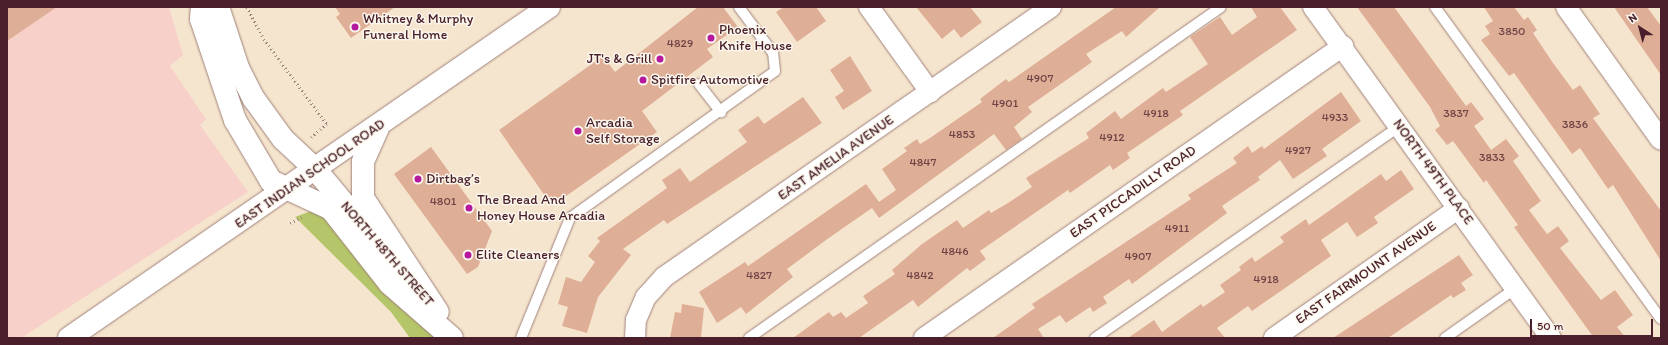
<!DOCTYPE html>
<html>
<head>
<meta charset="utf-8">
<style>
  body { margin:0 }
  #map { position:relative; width:1668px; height:345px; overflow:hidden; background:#f6e5ce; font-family:Itim,sans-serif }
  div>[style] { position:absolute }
  .built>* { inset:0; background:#f7d1c9 }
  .green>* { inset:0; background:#b4c669 }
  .building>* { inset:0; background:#dfae96 }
  .path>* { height:2.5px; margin-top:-1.25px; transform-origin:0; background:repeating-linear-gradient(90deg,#a0827c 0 1px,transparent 0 4px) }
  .roads { filter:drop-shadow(0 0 1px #a0827c) drop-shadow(0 0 1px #a0827c) }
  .service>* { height:10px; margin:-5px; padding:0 5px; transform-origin:5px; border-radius:5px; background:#fff }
  .minor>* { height:20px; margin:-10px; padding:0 10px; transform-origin:10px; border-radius:10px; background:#fff }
  .tertiary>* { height:22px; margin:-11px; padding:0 11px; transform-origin:11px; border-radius:11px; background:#fff }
  .secondary>* { height:22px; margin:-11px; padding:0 11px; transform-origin:11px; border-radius:11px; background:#fff }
  .dots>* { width:11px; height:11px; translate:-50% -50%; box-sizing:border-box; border:2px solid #fbf7ec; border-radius:50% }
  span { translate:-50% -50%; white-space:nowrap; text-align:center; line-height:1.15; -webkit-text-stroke:3px #fbf7ec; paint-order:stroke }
  .number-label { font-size:12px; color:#6f4346 }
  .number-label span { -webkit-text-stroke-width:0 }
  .poi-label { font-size:14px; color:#4a1f2b }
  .left { translate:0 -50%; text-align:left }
  .right { translate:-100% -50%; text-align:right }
  .street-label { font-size:14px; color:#4a1f2b }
  .frame { position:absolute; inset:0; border:8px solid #4a1f2b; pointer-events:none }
  .north { position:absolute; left:1620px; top:8px; width:40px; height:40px; -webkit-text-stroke:3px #fbf7ec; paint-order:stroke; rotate:324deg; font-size:11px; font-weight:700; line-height:16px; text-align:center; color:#4a1f2b }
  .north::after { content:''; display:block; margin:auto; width:14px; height:18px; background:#4a1f2b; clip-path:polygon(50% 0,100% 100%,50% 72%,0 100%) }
  .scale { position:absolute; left:1530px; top:319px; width:123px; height:18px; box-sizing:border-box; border:2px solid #4a1f2b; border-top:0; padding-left:5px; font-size:12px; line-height:14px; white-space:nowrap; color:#4a1f2b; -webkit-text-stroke:3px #fbf7ec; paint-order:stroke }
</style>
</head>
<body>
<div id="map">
  <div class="built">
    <div style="clip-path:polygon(7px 7px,169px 7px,183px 55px,170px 66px,206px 119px,200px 125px,248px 192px,21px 338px,7px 338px)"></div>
  </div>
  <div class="green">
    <div style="clip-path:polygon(311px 211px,320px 213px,439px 338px,410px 338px,391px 312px,295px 217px)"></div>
  </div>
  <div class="building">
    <div style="clip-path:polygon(7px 7px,57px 7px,7px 41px)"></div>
    <div style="clip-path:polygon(335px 7px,395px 7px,351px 38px,336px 17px,340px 14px)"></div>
    <div style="clip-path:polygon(698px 7px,723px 7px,738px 27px,707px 49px,713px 57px,642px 111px,657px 132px,552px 206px,499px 130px,603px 56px,615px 72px)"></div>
    <div style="clip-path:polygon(784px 7px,816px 7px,826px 21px,797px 42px,776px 12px)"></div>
    <div style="clip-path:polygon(916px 7px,970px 7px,982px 22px,961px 38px,954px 29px,942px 39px)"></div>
    <div style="clip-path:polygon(1116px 7px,1160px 7px,1126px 37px,1122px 31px,1086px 54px,1092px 62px,1028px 107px,1032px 112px,1014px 127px,1022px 139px,1006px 150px,994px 134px,879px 218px,872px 208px,826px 240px,787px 269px,793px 277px,746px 314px,741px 307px,717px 323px,699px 292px,745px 262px,748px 266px,866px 184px,879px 202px,896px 190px,882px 169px,907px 151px,904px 148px,917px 139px,920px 144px,930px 138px,982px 102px,980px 99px,1006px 79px,1009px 82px)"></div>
    <div style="clip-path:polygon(1251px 7px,1280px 7px,1297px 30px,1180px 111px,1183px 115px,1127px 153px,1130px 158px,1113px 170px,1110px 165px,1070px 193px,1068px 190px,980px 251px,986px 259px,970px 271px,967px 268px,918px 307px,913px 300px,859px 338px,793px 338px,829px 312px,833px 317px,841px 312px,846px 318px,868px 303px,863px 296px,895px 274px,892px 270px,922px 244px,957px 220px,963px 228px,989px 210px,991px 213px,1008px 203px,1032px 187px,1026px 178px,1089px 138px,1086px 133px,1115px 111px,1121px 119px,1163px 88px,1166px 92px,1208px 64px,1190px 37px,1220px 17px,1232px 35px,1257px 17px)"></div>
    <div style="clip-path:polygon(1357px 7px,1394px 7px,1466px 106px,1471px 102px,1484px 119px,1474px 126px,1491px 150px,1506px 139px,1519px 156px,1513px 161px,1541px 201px,1529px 210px,1547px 234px,1558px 226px,1569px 241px,1560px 248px,1601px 300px,1615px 290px,1633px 315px,1617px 327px,1626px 338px,1594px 338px,1514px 227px,1518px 225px,1486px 180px,1484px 183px,1453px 141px,1447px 145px,1435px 130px,1440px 126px,1430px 107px)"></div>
    <div style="clip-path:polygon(1484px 7px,1514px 7px,1524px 20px,1528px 17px,1537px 30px,1533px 33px,1553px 63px,1573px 90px,1580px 85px,1600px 114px,1593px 118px,1661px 211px,1661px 261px,1613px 185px,1608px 189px,1580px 148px,1572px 154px,1514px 73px,1509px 76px,1481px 40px,1490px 34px,1485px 26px,1493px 21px)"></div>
    <div style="clip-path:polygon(1614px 7px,1647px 7px,1661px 26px,1661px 75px)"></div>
    <div style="clip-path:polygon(850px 56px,872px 91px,843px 110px,835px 97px,844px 91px,830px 70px)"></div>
    <div style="clip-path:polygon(1341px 92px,1361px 121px,1322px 149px,1327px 156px,1293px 179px,1280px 160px,1258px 177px,1260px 180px,1222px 206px,1227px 213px,1132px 284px,1129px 279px,1103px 297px,1107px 303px,1093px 312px,1090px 307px,1066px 323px,1060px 315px,1038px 329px,1044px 338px,993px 338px,1035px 308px,1032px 304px,1191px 199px,1188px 195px,1237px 163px,1233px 158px,1248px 146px,1252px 153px,1262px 146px,1264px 149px)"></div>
    <div style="clip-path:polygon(803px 97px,822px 123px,667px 224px,664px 220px,623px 249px,631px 255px,598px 297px,587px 333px,562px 326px,568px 307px,558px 304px,566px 277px,581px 282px,595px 262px,588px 256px,600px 241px,597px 238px,667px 188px,662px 180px,680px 168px,690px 182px,747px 142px,738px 130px,758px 116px,764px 124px)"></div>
    <div style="clip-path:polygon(431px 147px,492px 231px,478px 267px,467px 274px,394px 174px)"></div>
    <div style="clip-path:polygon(1401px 170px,1414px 189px,1374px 217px,1378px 223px,1357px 237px,1347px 222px,1321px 240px,1331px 256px,1252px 311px,1248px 306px,1217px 328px,1225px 338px,1128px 338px,1154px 320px,1162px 332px,1201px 304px,1203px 307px,1225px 292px,1220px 285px,1241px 270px,1239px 267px,1252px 257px,1255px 262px,1284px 242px,1280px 237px,1306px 219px,1309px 225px,1381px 174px,1386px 181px)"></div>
    <div style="clip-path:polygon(1459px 255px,1473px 275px,1461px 283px,1466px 290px,1453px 298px,1451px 295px,1388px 338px,1333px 338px)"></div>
    <div style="clip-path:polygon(682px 304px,704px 308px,701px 338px,670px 338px,675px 312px,681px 313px)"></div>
  </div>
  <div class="path">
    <div style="left:247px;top:7px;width:36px;rotate:62deg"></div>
    <div style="left:264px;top:39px;width:106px;rotate:53.5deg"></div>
    <div style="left:327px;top:124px;width:23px;rotate:139deg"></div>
    <div style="left:290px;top:223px;width:13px;rotate:-27deg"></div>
  </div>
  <div class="roads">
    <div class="service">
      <div style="left:1435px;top:7px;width:385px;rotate:54.1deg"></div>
      <div style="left:699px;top:84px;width:36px;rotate:52deg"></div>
      <div style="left:521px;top:338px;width:130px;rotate:-67.8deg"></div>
      <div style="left:570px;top:218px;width:252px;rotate:-35.6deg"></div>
      <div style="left:775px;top:71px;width:18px;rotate:-96deg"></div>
      <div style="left:773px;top:53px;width:57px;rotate:-126.5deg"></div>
      <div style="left:749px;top:338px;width:576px;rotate:-35.04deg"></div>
      <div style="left:1095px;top:338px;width:371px;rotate:-34.8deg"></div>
      <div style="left:1445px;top:338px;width:87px;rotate:-35.2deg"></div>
    </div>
    <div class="minor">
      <div style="left:869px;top:7px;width:105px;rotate:54.3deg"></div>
      <div style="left:1313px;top:7px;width:408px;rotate:54.3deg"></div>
      <div style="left:1566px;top:7px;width:163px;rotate:54.5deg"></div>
      <div style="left:635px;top:338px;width:18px;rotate:-87deg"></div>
      <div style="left:636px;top:320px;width:25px;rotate:-67deg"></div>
      <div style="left:646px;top:297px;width:27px;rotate:-48deg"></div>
      <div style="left:664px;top:277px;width:472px;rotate:-34.9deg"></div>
      <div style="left:924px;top:338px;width:511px;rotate:-34.87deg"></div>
      <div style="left:1274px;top:338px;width:226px;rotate:-35.1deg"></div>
    </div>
    <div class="tertiary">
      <div style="left:202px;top:7px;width:12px;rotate:95deg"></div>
      <div style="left:201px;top:19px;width:107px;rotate:71.4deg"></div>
      <div style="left:235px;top:120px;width:71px;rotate:59.5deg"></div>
      <div style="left:271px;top:181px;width:66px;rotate:25deg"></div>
      <div style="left:331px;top:209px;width:95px;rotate:51.8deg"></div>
      <div style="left:390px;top:284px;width:82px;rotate:41.1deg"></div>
      <div style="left:218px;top:7px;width:64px;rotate:71.8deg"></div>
      <div style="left:238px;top:68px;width:35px;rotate:63deg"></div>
      <div style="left:254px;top:99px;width:49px;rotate:54.1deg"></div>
      <div style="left:283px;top:139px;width:45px;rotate:43.2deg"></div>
      <div style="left:316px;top:170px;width:147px;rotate:50.2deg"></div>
    </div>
    <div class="secondary">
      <div style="left:378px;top:128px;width:36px;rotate:114deg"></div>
      <div style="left:363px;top:161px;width:37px;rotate:90deg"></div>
      <div style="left:363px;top:198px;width:136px;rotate:56.7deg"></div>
      <div style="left:69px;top:338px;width:583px;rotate:-34.59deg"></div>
    </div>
  </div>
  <div class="dots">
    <div style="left:355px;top:27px;background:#b5179e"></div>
    <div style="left:711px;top:38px;background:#b5179e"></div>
    <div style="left:660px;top:59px;background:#b5179e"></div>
    <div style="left:643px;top:80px;background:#b5179e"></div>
    <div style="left:578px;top:131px;background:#b5179e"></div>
    <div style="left:418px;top:179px;background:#b5179e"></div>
    <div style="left:469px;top:208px;background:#b5179e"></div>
    <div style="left:468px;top:255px;background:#b5179e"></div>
  </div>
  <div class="number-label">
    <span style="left:1512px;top:32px">3850</span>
    <span style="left:680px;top:44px">4829</span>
    <span style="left:1040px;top:79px">4907</span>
    <span style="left:1005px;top:104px">4901</span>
    <span style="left:1156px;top:114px">4918</span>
    <span style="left:1456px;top:114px">3837</span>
    <span style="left:1335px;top:118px">4933</span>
    <span style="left:1575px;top:125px">3836</span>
    <span style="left:962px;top:135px">4853</span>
    <span style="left:1112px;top:138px">4912</span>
    <span style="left:1298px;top:151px">4927</span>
    <span style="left:1492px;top:158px">3833</span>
    <span style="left:923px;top:163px">4847</span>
    <span style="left:443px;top:202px">4801</span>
    <span style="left:1177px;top:229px">4911</span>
    <span style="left:955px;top:252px">4846</span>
    <span style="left:1138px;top:257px">4907</span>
    <span style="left:759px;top:276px">4827</span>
    <span style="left:920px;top:276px">4842</span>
    <span style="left:1266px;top:280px">4918</span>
  </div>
  <div class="poi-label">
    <span class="left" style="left:363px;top:27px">Whitney &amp; Murphy<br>Funeral Home</span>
    <span class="left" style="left:719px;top:38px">Phoenix<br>Knife House</span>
    <span class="right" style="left:652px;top:59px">JT's &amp; Grill</span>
    <span class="left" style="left:651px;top:80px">Spitfire Automotive</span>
    <span class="left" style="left:586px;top:131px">Arcadia<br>Self Storage</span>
    <span class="left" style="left:426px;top:179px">Dirtbag’s</span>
    <span class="left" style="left:477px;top:208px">The Bread And<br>Honey House Arcadia</span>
    <span class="left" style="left:476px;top:255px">Elite Cleaners</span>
  </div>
  <div class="street-label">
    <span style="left:836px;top:158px;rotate:-35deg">EAST AMELIA AVENUE</span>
    <span style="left:1433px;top:172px;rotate:54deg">NORTH 49TH PLACE</span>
    <span style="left:310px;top:174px;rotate:-35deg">EAST INDIAN SCHOOL ROAD</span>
    <span style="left:1133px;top:192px;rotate:-35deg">EAST PICCADILLY ROAD</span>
    <span style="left:387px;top:254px;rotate:49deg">NORTH 48TH STREET</span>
    <span style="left:1366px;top:273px;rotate:-35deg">EAST FAIRMOUNT AVENUE</span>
  </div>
  <div class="frame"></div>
  <div class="north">N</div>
  <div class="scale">50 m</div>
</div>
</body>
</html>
